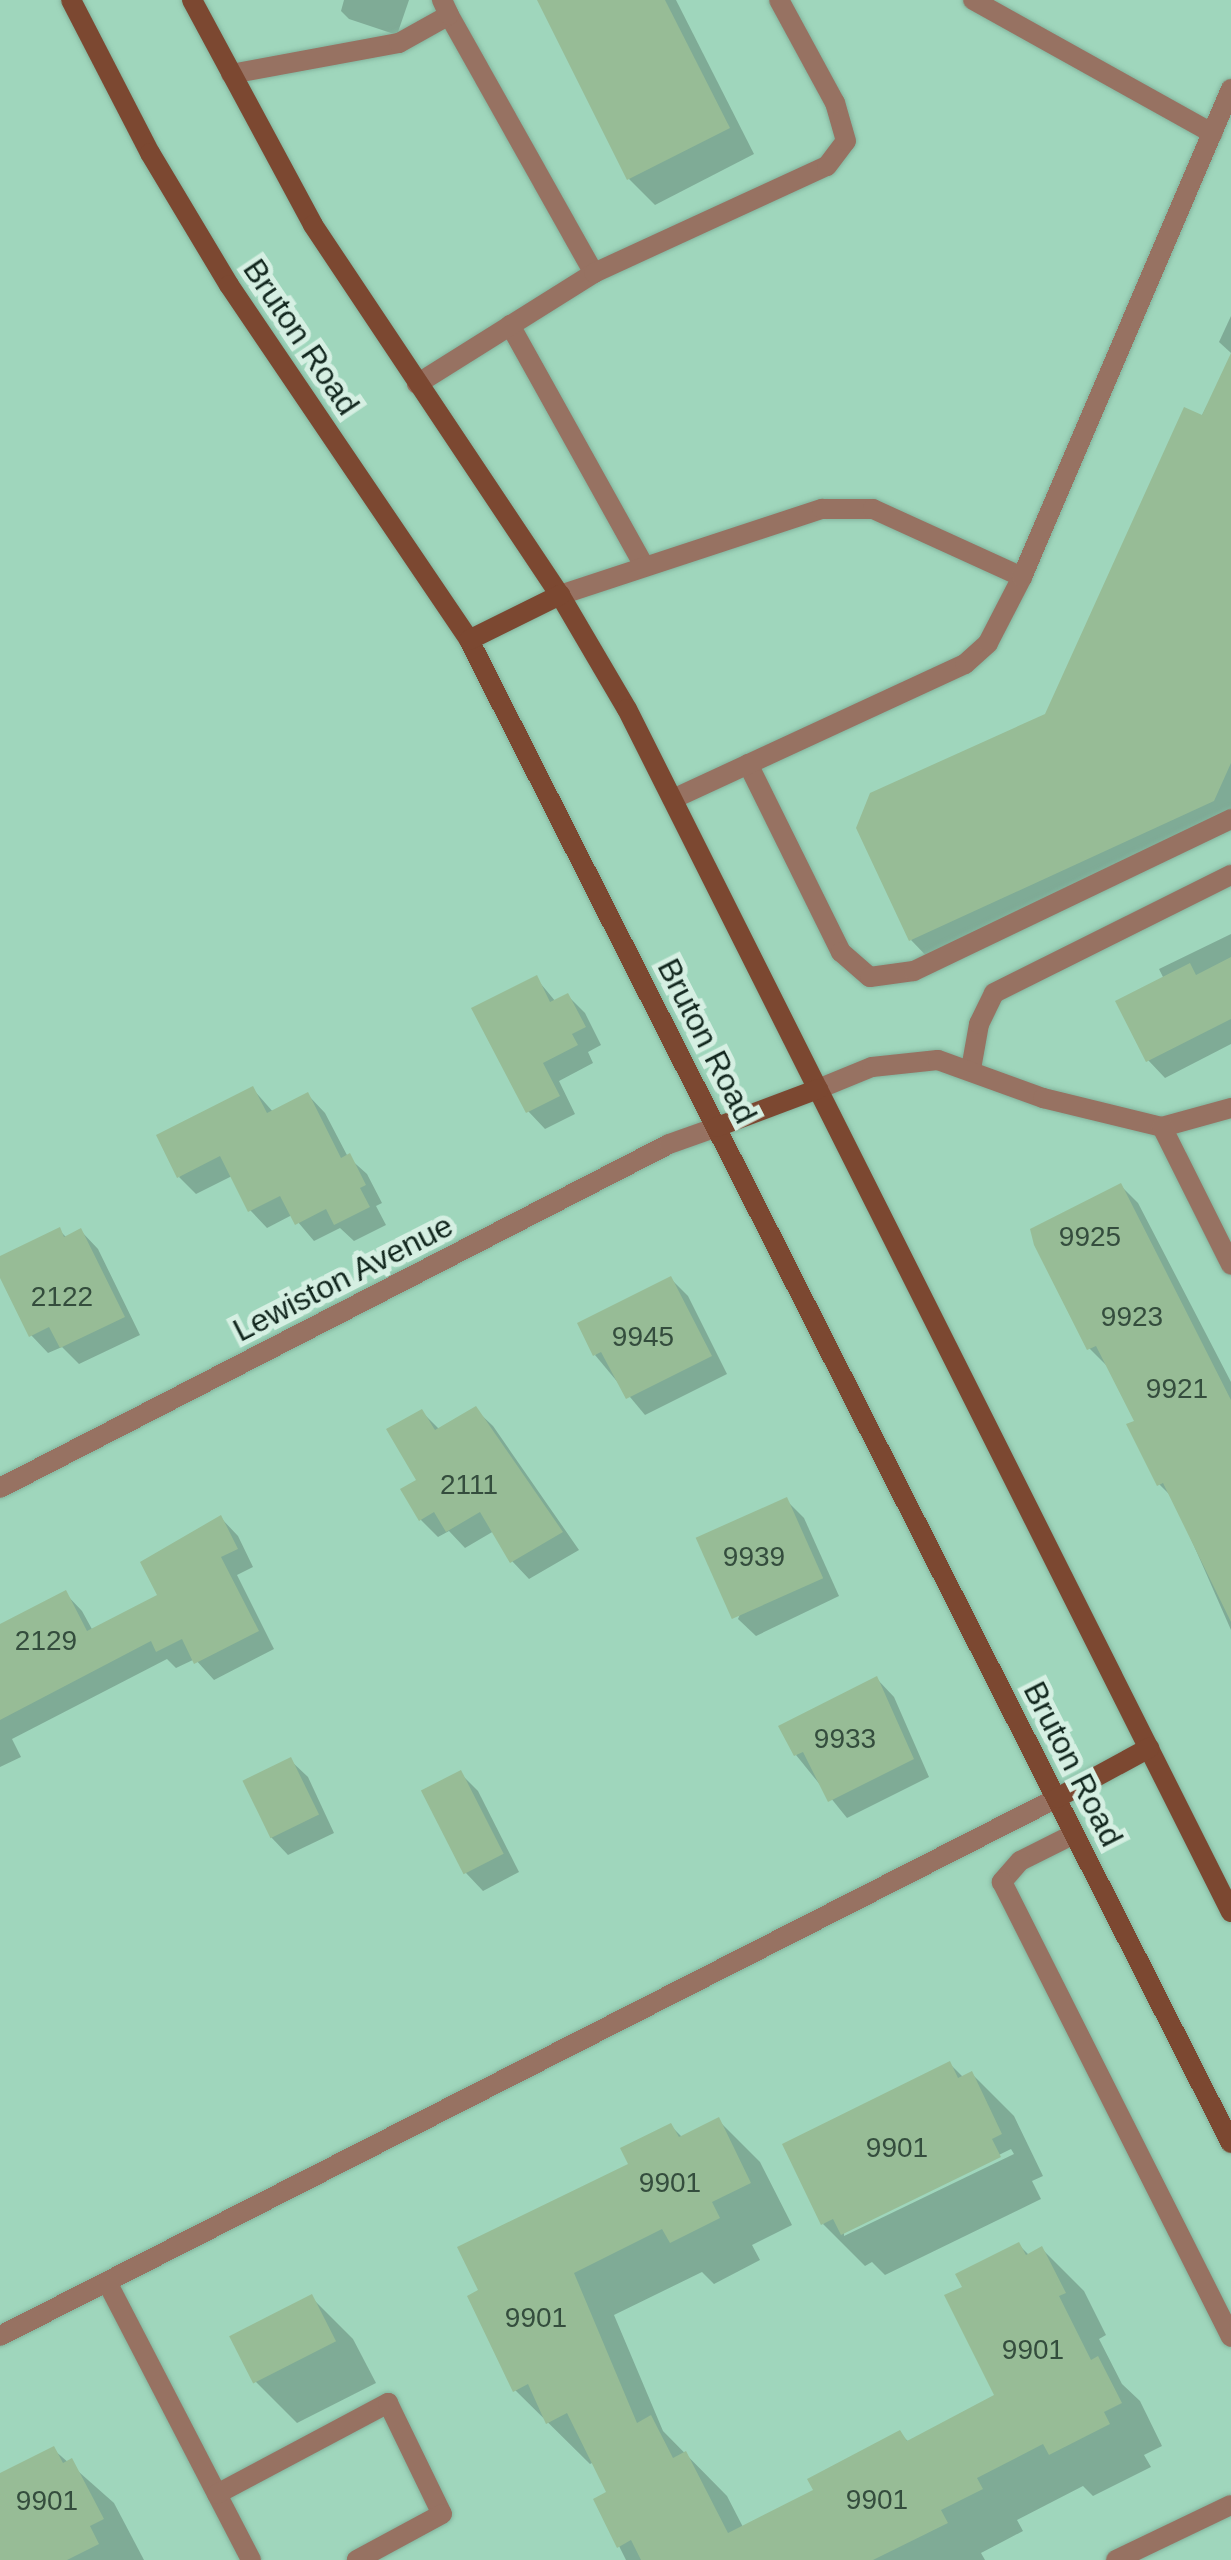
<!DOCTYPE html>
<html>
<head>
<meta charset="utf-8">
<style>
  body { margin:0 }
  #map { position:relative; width:1231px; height:2560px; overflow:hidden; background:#9fd6bc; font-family:Helvetica,sans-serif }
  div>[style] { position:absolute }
  .shadow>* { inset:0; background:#0003 }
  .building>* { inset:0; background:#97bc96; transform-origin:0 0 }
  .roads { filter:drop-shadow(0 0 2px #83b39d) drop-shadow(0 0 2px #83b39d) }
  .service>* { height:20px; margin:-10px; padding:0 10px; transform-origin:10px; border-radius:10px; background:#977262 }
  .minor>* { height:20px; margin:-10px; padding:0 10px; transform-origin:10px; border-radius:10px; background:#977262 }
  .secondary>* { height:20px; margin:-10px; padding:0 10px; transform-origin:10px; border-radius:10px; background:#7c4831 }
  span { translate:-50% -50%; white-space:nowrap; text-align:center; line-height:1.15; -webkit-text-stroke:10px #d5efe2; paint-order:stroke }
  .number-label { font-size:28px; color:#344d3d }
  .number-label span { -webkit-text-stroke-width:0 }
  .street-label { font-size:32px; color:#13281f }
</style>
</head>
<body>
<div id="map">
  <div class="shadow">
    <div style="clip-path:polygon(344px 0,409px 0,397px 35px,349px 19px,341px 11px)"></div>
    <div style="clip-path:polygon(538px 0,676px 0,754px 154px,655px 205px,629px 179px)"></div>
    <div style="clip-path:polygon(1231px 316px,1231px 353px,1219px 342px)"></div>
    <div style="clip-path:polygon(1231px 359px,1231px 830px,936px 966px,911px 940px,1047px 716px)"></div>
    <div style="clip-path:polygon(1231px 934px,1231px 1044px,1165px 1078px,1148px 1060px,1164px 979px,1159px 969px)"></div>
    <div style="clip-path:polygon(536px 978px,556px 1002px,568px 996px,585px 1013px,601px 1045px,588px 1052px,593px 1063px,559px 1081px,575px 1114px,545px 1129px,528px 1111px)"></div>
    <div style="clip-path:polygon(253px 1089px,274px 1113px,308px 1095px,325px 1113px,348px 1157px,367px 1174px,382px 1203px,376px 1206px,386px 1225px,354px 1241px,340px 1228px,314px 1241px,292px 1215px,267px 1228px,250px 1210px,232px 1176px,196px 1194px,179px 1177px)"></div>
    <div style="clip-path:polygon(1121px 1186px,1138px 1203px,1231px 1382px,1231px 1630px,1173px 1498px,1159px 1484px,1137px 1422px,1107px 1366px,1089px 1348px)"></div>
    <div style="clip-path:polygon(59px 1230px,67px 1238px,81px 1231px,98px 1249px,140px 1335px,79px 1364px,62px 1347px,48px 1353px,31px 1335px,0 1272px,0 1259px)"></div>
    <div style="clip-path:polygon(671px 1279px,688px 1296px,727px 1374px,645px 1415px,595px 1355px)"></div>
    <div style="clip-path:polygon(475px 1409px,493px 1426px,579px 1550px,529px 1579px,512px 1561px,494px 1531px,465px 1548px,449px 1531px,438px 1537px,421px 1520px,422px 1412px,440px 1430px)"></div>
    <div style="clip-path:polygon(786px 1500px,804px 1518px,839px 1596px,756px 1636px,738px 1619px)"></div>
    <div style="clip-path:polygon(221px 1518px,238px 1536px,253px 1567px,237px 1575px,274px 1649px,214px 1680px,195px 1659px,176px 1668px,167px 1659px,12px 1739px,21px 1757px,0 1767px,0 1627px,65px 1593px,82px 1611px,93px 1631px,160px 1596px)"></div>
    <div style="clip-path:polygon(877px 1679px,894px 1697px,929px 1777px,847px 1818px,796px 1755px)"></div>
    <div style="clip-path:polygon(290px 1760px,308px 1777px,334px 1833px,288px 1855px,271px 1837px)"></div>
    <div style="clip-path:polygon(460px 1773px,478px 1791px,519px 1872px,483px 1891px,466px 1873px)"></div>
    <div style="clip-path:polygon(evenodd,950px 2064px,964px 2078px,972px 2074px,1014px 2116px,1043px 2176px,1032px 2181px,1041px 2199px,885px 2275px,872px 2262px,865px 2266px,823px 2224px,950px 2064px,1011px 2149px,1014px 2154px,844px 2236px,844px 2231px,1011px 2149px)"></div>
    <div style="clip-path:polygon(718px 2120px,760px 2162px,792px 2225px,752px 2245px,760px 2260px,714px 2284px,702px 2272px,614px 2315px,663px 2431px,727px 2496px,760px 2560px,626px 2560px,596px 2500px,609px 2493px,594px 2462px,590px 2464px,515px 2390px,470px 2297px,632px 2165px,671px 2126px,683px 2138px)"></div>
    <div style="clip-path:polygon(1019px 2245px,1030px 2256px,1042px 2249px,1084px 2291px,1106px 2335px,1099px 2339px,1122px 2384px,1140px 2401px,1162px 2446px,1144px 2455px,1151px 2467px,1093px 2496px,1083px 2486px,1017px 2520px,1023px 2531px,981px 2553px,985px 2560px,803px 2560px,816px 2491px,899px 2433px,910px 2443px,997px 2396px,965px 2288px)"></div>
    <div style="clip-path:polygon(311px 2297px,353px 2339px,376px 2383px,297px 2423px,255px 2381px)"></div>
    <div style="clip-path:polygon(53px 2449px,114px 2503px,144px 2560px,0 2560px,0 2476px)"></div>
  </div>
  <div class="building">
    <div style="clip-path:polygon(537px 0,665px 0,730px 128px,627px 180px)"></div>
    <div style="clip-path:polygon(1231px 353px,1231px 763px,1214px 801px,909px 941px,856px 828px,870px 793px,1045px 714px,1184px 407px,1202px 415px)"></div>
    <div style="clip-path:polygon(1231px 957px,1231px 1019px,1146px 1062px,1115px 1001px,1190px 963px,1196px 975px)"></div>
    <div style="clip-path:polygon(537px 975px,550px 1002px,568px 993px,586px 1027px,572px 1034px,578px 1045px,543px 1063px,560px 1096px,526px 1113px,471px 1008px)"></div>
    <div style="clip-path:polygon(253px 1086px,267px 1113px,308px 1092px,341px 1158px,350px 1153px,366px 1185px,360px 1188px,370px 1207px,334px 1225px,326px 1209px,295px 1225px,280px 1196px,248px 1212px,220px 1156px,177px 1178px,156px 1135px)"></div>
    <div style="clip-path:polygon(1121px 1183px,1231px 1400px,1231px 1622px,1163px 1483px,1157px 1486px,1126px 1424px,1134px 1421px,1096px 1346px,1087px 1350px,1034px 1245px,1030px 1229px)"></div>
    <div style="clip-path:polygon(60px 1227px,64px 1237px,81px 1228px,125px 1317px,60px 1348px,49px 1327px,29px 1337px,0 1278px,0 1256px)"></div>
    <div style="clip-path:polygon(671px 1276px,712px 1356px,626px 1399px,601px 1352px,593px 1356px,577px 1323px)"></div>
    <div style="clip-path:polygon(476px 1406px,563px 1532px,510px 1563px,480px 1512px,446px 1532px,434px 1512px,419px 1521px,400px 1489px,416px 1480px,386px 1429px,422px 1409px,435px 1430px)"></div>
    <div style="left:787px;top:1497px;width:89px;height:100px;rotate:66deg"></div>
    <div style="clip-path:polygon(221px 1515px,238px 1549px,221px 1557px,259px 1631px,194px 1664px,182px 1639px,156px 1652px,151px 1641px,0 1720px,0 1624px,66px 1590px,87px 1631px,157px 1595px,140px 1562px)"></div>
    <div style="clip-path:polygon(877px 1676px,914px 1759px,828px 1802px,803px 1752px,794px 1756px,778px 1726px)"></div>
    <div style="left:291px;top:1757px;width:64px;height:54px;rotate:64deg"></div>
    <div style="left:461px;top:1770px;width:94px;height:45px;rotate:63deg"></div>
    <div style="clip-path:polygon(950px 2061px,958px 2078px,972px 2071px,1002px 2134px,992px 2139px,1001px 2157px,841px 2235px,833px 2219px,821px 2225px,782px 2144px)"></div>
    <div style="clip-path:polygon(719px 2117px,751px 2183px,712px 2202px,720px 2218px,670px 2243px,662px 2229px,574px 2273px,637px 2423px,651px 2415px,673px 2458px,686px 2451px,728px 2533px,813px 2490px,807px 2479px,900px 2430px,907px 2441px,994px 2395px,944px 2295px,962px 2287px,955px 2274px,1019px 2242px,1026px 2255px,1042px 2246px,1066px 2293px,1059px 2296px,1091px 2360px,1098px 2356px,1122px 2403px,1104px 2412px,1110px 2424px,1049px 2455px,1043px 2444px,977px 2478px,983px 2489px,941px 2510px,948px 2523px,873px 2560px,641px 2560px,631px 2540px,617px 2548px,593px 2499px,606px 2492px,567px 2413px,546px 2424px,528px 2384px,513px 2392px,467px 2296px,478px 2290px,457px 2247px,628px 2164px,620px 2148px,671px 2123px,679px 2137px)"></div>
    <div style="left:312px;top:2294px;width:53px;height:93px;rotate:63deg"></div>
    <div style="clip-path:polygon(54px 2446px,63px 2463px,72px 2458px,104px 2519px,90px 2526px,99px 2544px,67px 2560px,0 2560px,0 2473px)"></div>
  </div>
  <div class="roads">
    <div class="service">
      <div style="left:973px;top:0;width:274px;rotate:29.1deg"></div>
      <div style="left:449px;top:15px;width:296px;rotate:60.7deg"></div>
      <div style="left:231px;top:74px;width:171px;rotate:-10.5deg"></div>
      <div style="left:399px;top:43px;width:57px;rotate:-29.2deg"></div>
      <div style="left:449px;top:15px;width:17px;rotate:-115deg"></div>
      <div style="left:510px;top:325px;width:274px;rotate:60.9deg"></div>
      <div style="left:417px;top:384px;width:209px;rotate:-32.1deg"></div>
      <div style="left:594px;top:273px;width:256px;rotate:-24.7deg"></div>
      <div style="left:827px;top:166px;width:31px;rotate:-53deg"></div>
      <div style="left:846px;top:141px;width:40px;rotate:-106deg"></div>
      <div style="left:835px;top:103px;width:117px;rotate:-118.5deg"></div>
      <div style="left:560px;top:595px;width:276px;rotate:-18.2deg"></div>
      <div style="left:822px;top:509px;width:51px"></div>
      <div style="left:873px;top:509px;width:164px;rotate:24.5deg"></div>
      <div style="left:748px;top:764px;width:210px;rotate:63.7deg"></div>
      <div style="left:841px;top:952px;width:38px;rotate:41deg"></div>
      <div style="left:870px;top:977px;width:44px;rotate:-7.8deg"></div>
      <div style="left:914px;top:971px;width:352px;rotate:-25.6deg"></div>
      <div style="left:675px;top:798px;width:319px;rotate:-24.8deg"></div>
      <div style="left:965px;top:664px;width:31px;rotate:-42deg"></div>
      <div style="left:988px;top:643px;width:74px;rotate:-62.7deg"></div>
      <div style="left:1022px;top:577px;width:531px;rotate:-66.82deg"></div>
      <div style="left:971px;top:1069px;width:46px;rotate:-79.9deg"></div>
      <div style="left:979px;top:1024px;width:34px;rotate:-64deg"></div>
      <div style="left:994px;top:993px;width:265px;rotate:-26.5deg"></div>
      <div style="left:1074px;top:1834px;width:60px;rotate:153.4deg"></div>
      <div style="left:1020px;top:1861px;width:28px;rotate:131deg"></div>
      <div style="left:1002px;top:1882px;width:509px;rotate:63.28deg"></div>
      <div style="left:107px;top:2282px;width:313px;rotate:62.6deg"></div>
      <div style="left:0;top:2336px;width:1186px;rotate:-26.98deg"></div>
      <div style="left:217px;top:2494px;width:194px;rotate:-28deg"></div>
      <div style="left:388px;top:2403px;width:123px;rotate:64.1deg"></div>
      <div style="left:442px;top:2514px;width:97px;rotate:151.6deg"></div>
      <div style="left:1116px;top:2560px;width:127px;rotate:-25.6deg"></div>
    </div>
    <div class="minor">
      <div style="left:818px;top:1089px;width:58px;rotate:-22.2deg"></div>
      <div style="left:872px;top:1067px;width:66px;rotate:-6.1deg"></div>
      <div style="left:938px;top:1060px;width:112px;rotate:19.9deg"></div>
      <div style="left:1043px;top:1098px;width:122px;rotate:13.7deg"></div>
      <div style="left:1162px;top:1127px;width:72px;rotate:-15.4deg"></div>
      <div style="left:1162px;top:1127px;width:154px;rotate:63.4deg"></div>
      <div style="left:0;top:1488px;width:752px;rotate:-27.21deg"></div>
      <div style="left:669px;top:1144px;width:51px;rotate:-19.5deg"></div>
    </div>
    <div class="secondary">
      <div style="left:71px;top:0;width:172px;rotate:62.7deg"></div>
      <div style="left:150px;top:153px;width:154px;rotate:59.1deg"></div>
      <div style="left:229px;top:285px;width:429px;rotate:55.9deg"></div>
      <div style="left:469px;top:640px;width:1685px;rotate:63.12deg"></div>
      <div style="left:192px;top:0;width:255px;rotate:61.7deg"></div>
      <div style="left:313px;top:225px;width:445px;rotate:56.3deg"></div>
      <div style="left:560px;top:595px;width:132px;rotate:59.6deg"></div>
      <div style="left:627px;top:709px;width:1346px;rotate:63.34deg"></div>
      <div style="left:469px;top:640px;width:102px;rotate:-26.3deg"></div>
      <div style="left:717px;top:1127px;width:108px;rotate:-20.6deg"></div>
      <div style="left:1057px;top:1798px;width:105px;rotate:-28.5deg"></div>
    </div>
  </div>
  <div class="number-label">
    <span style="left:1090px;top:1237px">9925</span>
    <span style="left:62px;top:1297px">2122</span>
    <span style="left:1132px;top:1317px">9923</span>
    <span style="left:643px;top:1337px">9945</span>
    <span style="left:1177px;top:1389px">9921</span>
    <span style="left:469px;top:1485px">2111</span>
    <span style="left:754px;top:1557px">9939</span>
    <span style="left:46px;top:1641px">2129</span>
    <span style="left:845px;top:1739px">9933</span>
    <span style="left:897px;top:2148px">9901</span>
    <span style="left:670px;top:2183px">9901</span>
    <span style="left:536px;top:2318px">9901</span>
    <span style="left:1033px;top:2350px">9901</span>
    <span style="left:877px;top:2500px">9901</span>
    <span style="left:47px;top:2501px">9901</span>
  </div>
  <div class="street-label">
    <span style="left:301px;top:337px;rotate:56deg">Bruton Road</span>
    <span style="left:707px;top:1041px;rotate:63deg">Bruton Road</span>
    <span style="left:343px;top:1278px;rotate:-27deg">Lewiston Avenue</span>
    <span style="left:1073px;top:1764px;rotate:63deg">Bruton Road</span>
  </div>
</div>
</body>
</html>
